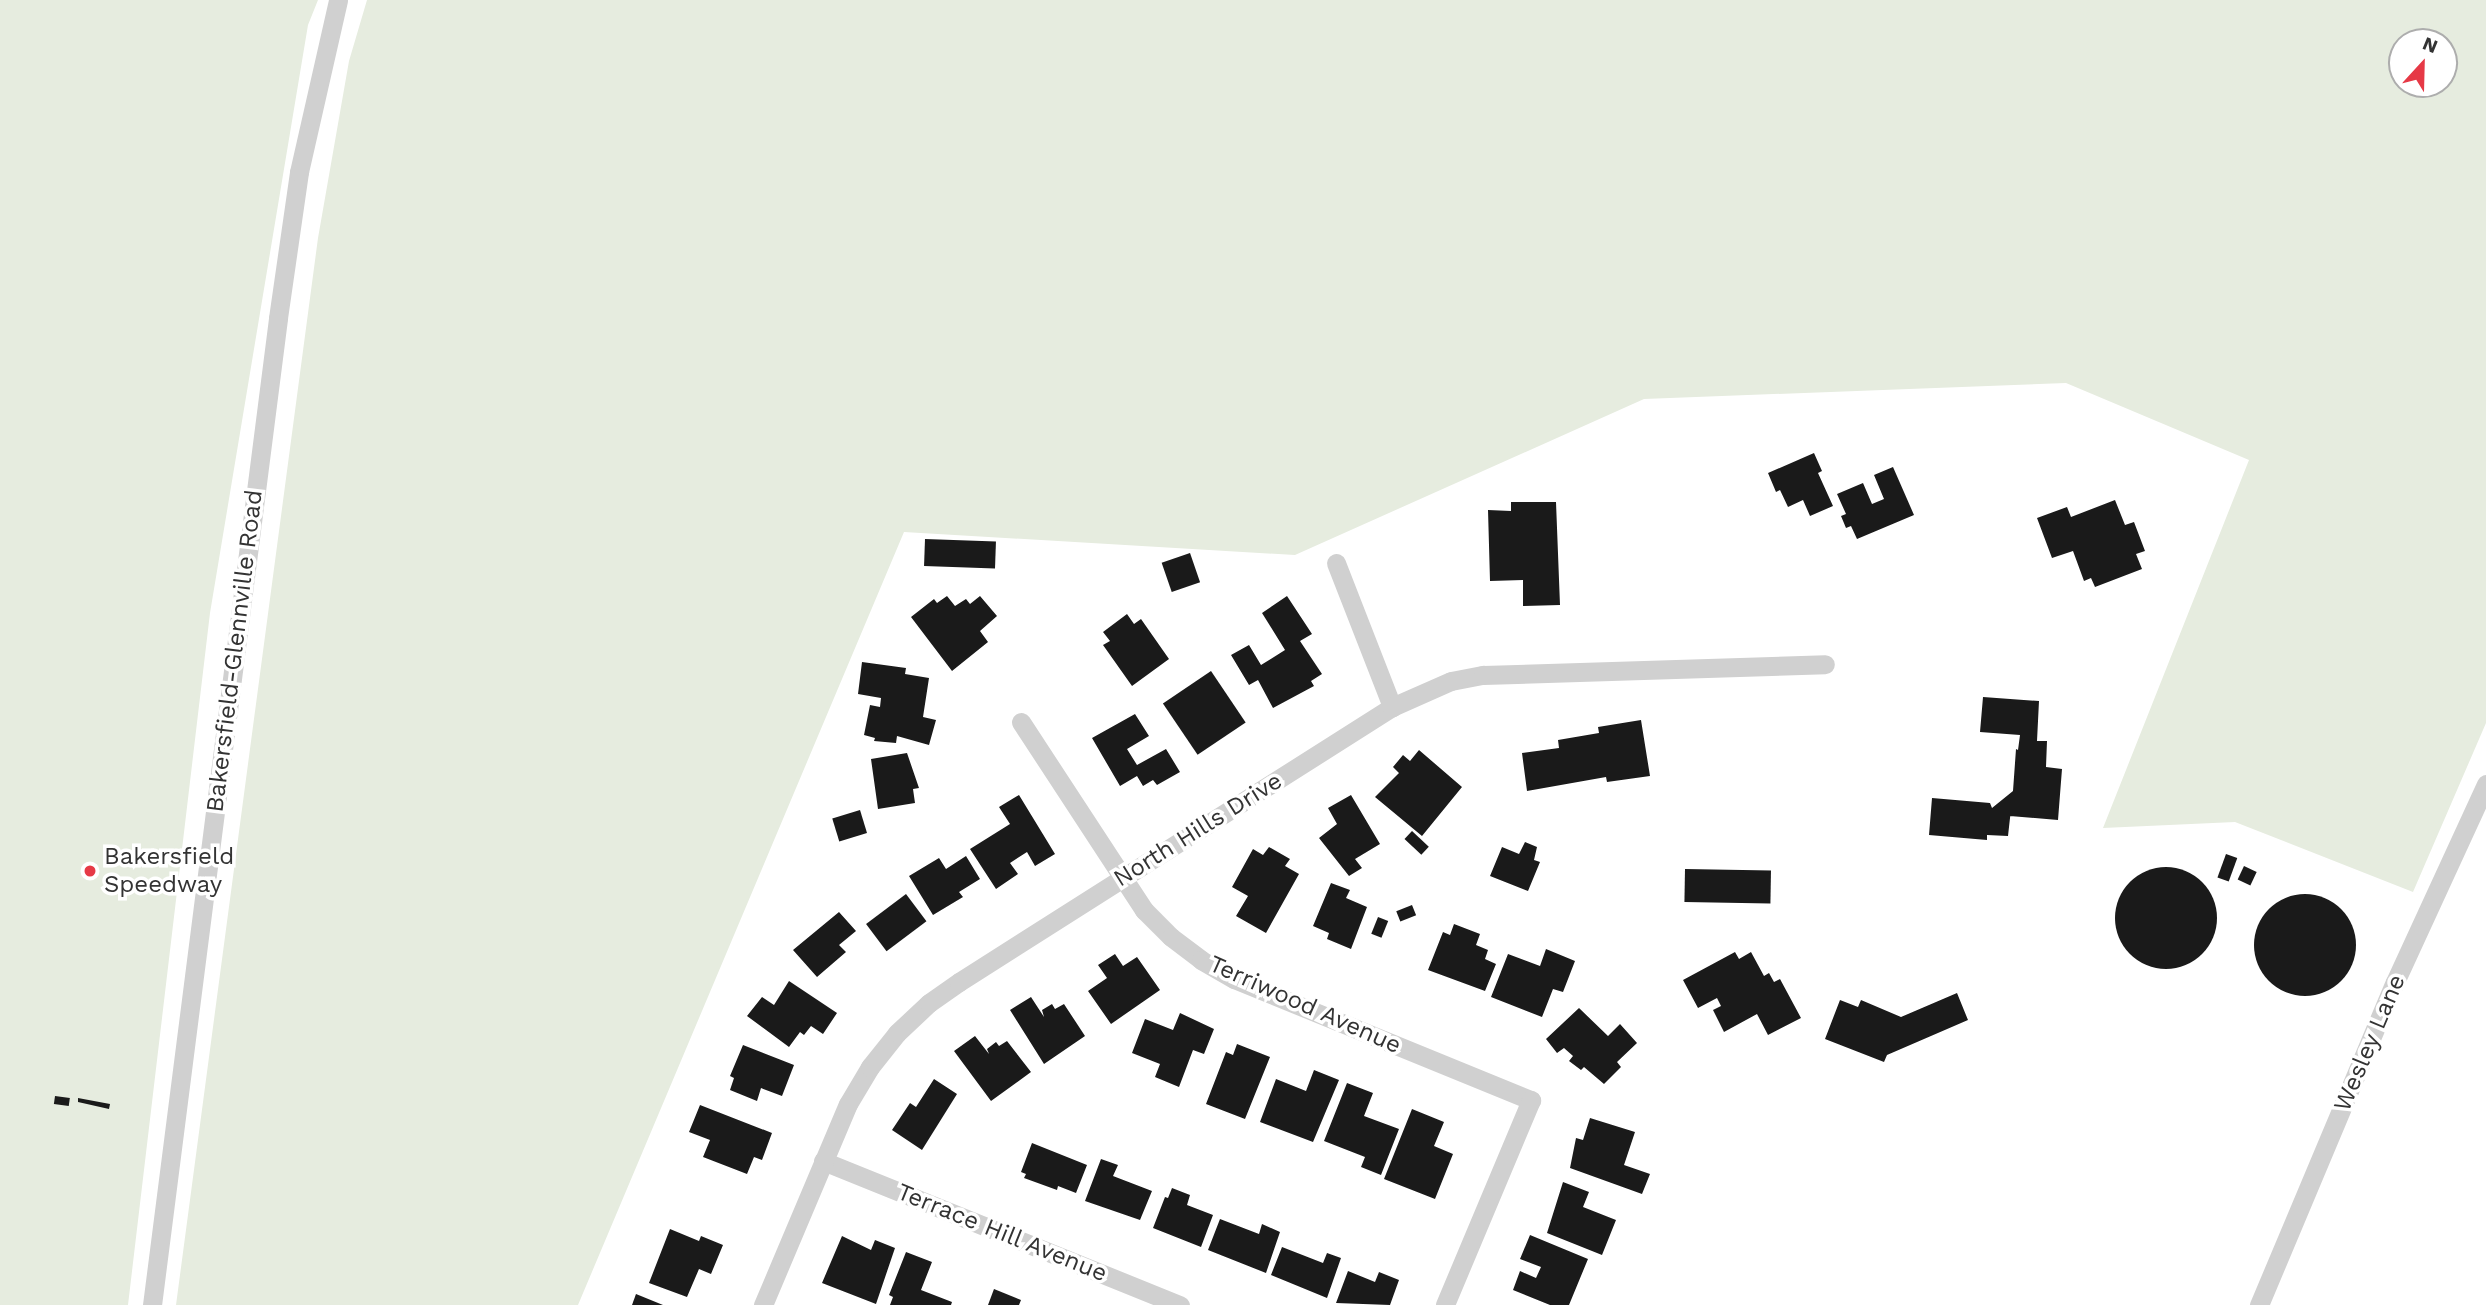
<!DOCTYPE html>
<html>
<head>
<meta charset="utf-8">
<style>
  body { margin:0 }
  #map { position:relative; width:2486px; height:1305px; overflow:hidden; background:#fff; font-family:"Work Sans",sans-serif }
  div>[style] { position:absolute }
  .green>* { inset:0; background:#e6ecdf }
  .building>* { inset:0; background:#1a1a1a; transform-origin:0 0 }
  .round { border-radius:50% }
  .street>* { height:19px; margin:-9.5px; padding:0 9.5px; transform-origin:9.5px; border-radius:9.5px; background:#d0d0d0 }
  .dots>* { width:19px; height:19px; translate:-50% -50%; box-sizing:border-box; border:4px solid #fff; border-radius:50% }
  span { translate:-50% -50%; white-space:nowrap; text-align:center; line-height:1.15; -webkit-text-stroke:7px #fff; paint-order:stroke }
  .street-label { font-size:24px; color:#333 }
  .poi-label { font-size:24px; color:#333 }
  .left { translate:0 -50%; text-align:left }
  .north { position:absolute; left:2388px; top:28px; width:70px; height:70px; box-sizing:border-box; background:#fff; border:2px solid #adadad; border-radius:50%; rotate:22deg; font-size:19px; font-weight:700; line-height:28px; text-align:center; color:#333 }
  .north::after { content:''; display:block; margin:auto; width:24px; height:32px; background:#e63946; clip-path:polygon(50% 0,100% 100%,50% 72%,0 100%) }
</style>
</head>
<body>
<div id="map">
  <div class="green">
    <div style="clip-path:polygon(0 0,318px 0,308px 25px,210px 613px,128px 1305px,0 1305px)"></div>
    <div style="clip-path:polygon(evenodd,367px 0,2486px 0,2486px 723px,2413px 892px,2235px 822px,2103px 828px,2249px 460px,2066px 383px,1644px 399px,1295px 555px,904px 532px,578px 1305px,176px 1305px,318px 238px,349px 61px,367px 0,2444px 42px,2444px 84px,2402px 84px,2402px 42px,2444px 42px)"></div>
  </div>
  <div class="building">
    <div style="clip-path:polygon(1814px 453px,1822px 471px,1818px 473px,1833px 506px,1810px 516px,1803px 500px,1788px 507px,1780px 490px,1776px 492px,1768px 473px)"></div>
    <div style="clip-path:polygon(1893px 467px,1914px 515px,1857px 539px,1851px 526px,1846px 528px,1841px 516px,1846px 514px,1837px 494px,1863px 483px,1872px 504px,1884px 499px,1874px 475px)"></div>
    <div style="clip-path:polygon(2115px 500px,2125px 525px,2134px 522px,2145px 551px,2136px 554px,2142px 569px,2095px 587px,2091px 578px,2084px 581px,2073px 551px,2052px 558px,2037px 518px,2067px 507px,2071px 517px)"></div>
    <div style="clip-path:polygon(1511px 502px,1556px 502px,1560px 605px,1523px 606px,1523px 580px,1490px 581px,1488px 510px,1511px 511px)"></div>
    <div style="left:925px;top:539px;width:71px;height:27px;rotate:2deg"></div>
    <div style="left:1190px;top:553px;width:31px;height:30px;rotate:71deg"></div>
    <div style="clip-path:polygon(947px 596px,955px 606px,966px 599px,970px 604px,980px 596px,997px 616px,980px 631px,988px 642px,952px 671px,911px 617px,934px 599px,937px 603px)"></div>
    <div style="clip-path:polygon(1287px 596px,1312px 634px,1300px 641px,1322px 674px,1311px 681px,1314px 686px,1273px 708px,1258px 680px,1249px 685px,1231px 655px,1249px 645px,1261px 665px,1285px 650px,1262px 613px)"></div>
    <div style="clip-path:polygon(1127px 614px,1134px 624px,1141px 619px,1169px 659px,1132px 686px,1103px 645px,1110px 641px,1103px 632px)"></div>
    <div style="clip-path:polygon(862px 662px,906px 668px,905px 674px,929px 678px,923px 717px,936px 720px,929px 745px,897px 736px,896px 743px,874px 741px,875px 738px,864px 735px,870px 705px,880px 707px,881px 698px,858px 694px)"></div>
    <div style="left:1211px;top:671px;width:62px;height:58px;rotate:56deg"></div>
    <div style="clip-path:polygon(1983px 697px,2039px 701px,2037px 741px,2047px 741px,2046px 767px,2062px 769px,2058px 820px,2010px 816px,2011px 809px,2008px 836px,1987px 835px,1987px 840px,1929px 835px,1932px 798px,1990px 803px,1992px 808px,2013px 791px,2016px 749px,2018px 750px,2020px 735px,1980px 732px)"></div>
    <div style="clip-path:polygon(1135px 714px,1149px 736px,1127px 749px,1137px 765px,1166px 749px,1180px 772px,1157px 785px,1153px 780px,1143px 786px,1137px 776px,1120px 786px,1092px 738px)"></div>
    <div style="clip-path:polygon(1641px 720px,1650px 776px,1607px 782px,1606px 777px,1527px 791px,1522px 753px,1559px 748px,1558px 740px,1599px 733px,1598px 727px)"></div>
    <div style="clip-path:polygon(1419px 750px,1462px 787px,1422px 836px,1375px 797px,1399px 773px,1393px 767px,1403px 755px,1410px 761px)"></div>
    <div style="clip-path:polygon(907px 753px,919px 788px,913px 789px,915px 803px,878px 809px,871px 759px)"></div>
    <div style="clip-path:polygon(1019px 795px,1055px 854px,1035px 866px,1027px 852px,1010px 863px,1018px 874px,996px 889px,970px 849px,1010px 824px,999px 807px)"></div>
    <div style="clip-path:polygon(1351px 795px,1380px 844px,1355px 859px,1362px 868px,1349px 876px,1319px 838px,1337px 824px,1328px 808px)"></div>
    <div style="left:860px;top:810px;width:24px;height:29px;rotate:73deg"></div>
    <div style="left:1412px;top:831px;width:23px;height:11px;rotate:43deg"></div>
    <div style="clip-path:polygon(1525px 842px,1537px 847px,1534px 860px,1540px 862px,1528px 891px,1490px 876px,1502px 847px,1519px 854px)"></div>
    <div style="clip-path:polygon(1269px 847px,1290px 859px,1285px 866px,1299px 874px,1266px 933px,1236px 916px,1248px 896px,1232px 887px,1253px 849px,1263px 855px)"></div>
    <div style="left:2226px;top:854px;width:12px;height:25px;rotate:20deg"></div>
    <div style="clip-path:polygon(966px 856px,980px 879px,959px 892px,963px 897px,933px 915px,909px 876px,939px 858px,946px 869px)"></div>
    <div style="left:2244px;top:866px;width:14px;height:15px;rotate:25deg"></div>
    <div class="round" style="left:2115px;top:867px;width:102px;height:102px"></div>
    <div style="left:1685px;top:869px;width:86px;height:33px;rotate:1deg"></div>
    <div style="clip-path:polygon(1331px 883px,1350px 890px,1346px 898px,1367px 907px,1351px 949px,1327px 939px,1329px 933px,1313px 926px)"></div>
    <div style="left:906px;top:894px;width:34px;height:50px;rotate:53deg"></div>
    <div class="round" style="left:2254px;top:894px;width:102px;height:102px"></div>
    <div style="left:1412px;top:905px;width:11px;height:17px;rotate:68deg"></div>
    <div style="clip-path:polygon(839px 912px,856px 931px,839px 945px,846px 952px,817px 977px,793px 950px)"></div>
    <div style="left:1378px;top:917px;width:11px;height:18px;rotate:22deg"></div>
    <div style="clip-path:polygon(1454px 924px,1480px 934px,1476px 945px,1488px 950px,1485px 959px,1496px 964px,1485px 991px,1428px 970px,1443px 932px,1450px 935px)"></div>
    <div style="clip-path:polygon(1546px 949px,1575px 961px,1563px 992px,1553px 989px,1542px 1017px,1491px 997px,1508px 954px,1540px 966px)"></div>
    <div style="clip-path:polygon(1735px 952px,1739px 959px,1751px 952px,1764px 976px,1769px 973px,1774px 982px,1780px 979px,1801px 1018px,1768px 1035px,1757px 1014px,1724px 1032px,1713px 1010px,1721px 1006px,1717px 998px,1698px 1008px,1683px 980px)"></div>
    <div style="clip-path:polygon(1115px 954px,1123px 966px,1137px 957px,1160px 990px,1111px 1024px,1088px 991px,1107px 978px,1098px 965px)"></div>
    <div style="clip-path:polygon(789px 981px,837px 1013px,823px 1034px,811px 1026px,804px 1035px,800px 1032px,789px 1047px,747px 1016px,762px 997px,774px 1005px)"></div>
    <div style="clip-path:polygon(1957px 993px,1968px 1020px,1887px 1055px,1884px 1062px,1825px 1039px,1840px 1000px,1858px 1007px,1861px 1000px,1901px 1017px)"></div>
    <div style="clip-path:polygon(1031px 997px,1044px 1017px,1042px 1010px,1052px 1004px,1055px 1009px,1064px 1004px,1085px 1036px,1044px 1064px,1010px 1010px)"></div>
    <div style="clip-path:polygon(1579px 1008px,1608px 1036px,1620px 1024px,1637px 1043px,1617px 1062px,1621px 1067px,1604px 1084px,1584px 1067px,1581px 1070px,1569px 1061px,1573px 1056px,1564px 1048px,1557px 1053px,1546px 1039px)"></div>
    <div style="clip-path:polygon(1180px 1013px,1214px 1029px,1204px 1054px,1193px 1050px,1179px 1087px,1155px 1077px,1160px 1064px,1132px 1053px,1145px 1019px,1173px 1030px)"></div>
    <div style="clip-path:polygon(975px 1036px,989px 1054px,987px 1049px,996px 1042px,999px 1046px,1007px 1041px,1031px 1072px,991px 1101px,954px 1051px)"></div>
    <div style="clip-path:polygon(1237px 1044px,1270px 1057px,1245px 1119px,1206px 1104px,1226px 1052px,1233px 1055px)"></div>
    <div style="clip-path:polygon(743px 1045px,794px 1065px,782px 1096px,761px 1088px,757px 1101px,730px 1090px,734px 1078px,730px 1076px)"></div>
    <div style="clip-path:polygon(1314px 1070px,1339px 1080px,1313px 1142px,1260px 1122px,1276px 1079px,1306px 1091px)"></div>
    <div style="clip-path:polygon(934px 1079px,957px 1094px,922px 1150px,892px 1130px,910px 1103px,916px 1107px)"></div>
    <div style="clip-path:polygon(1347px 1083px,1373px 1093px,1364px 1116px,1399px 1129px,1381px 1175px,1361px 1167px,1365px 1157px,1324px 1141px)"></div>
    <div style="left:55px;top:1096px;width:15px;height:8px;rotate:8deg"></div>
    <div style="clip-path:polygon(78px 1098px,110px 1104px,109px 1109px,78px 1102px)"></div>
    <div style="clip-path:polygon(700px 1105px,772px 1133px,762px 1160px,754px 1157px,747px 1174px,703px 1157px,710px 1140px,689px 1132px)"></div>
    <div style="clip-path:polygon(1412px 1109px,1444px 1122px,1434px 1146px,1453px 1154px,1435px 1199px,1384px 1179px)"></div>
    <div style="clip-path:polygon(1590px 1118px,1635px 1132px,1624px 1165px,1650px 1174px,1642px 1194px,1570px 1168px,1576px 1138px,1583px 1140px)"></div>
    <div style="clip-path:polygon(1032px 1143px,1087px 1165px,1076px 1193px,1058px 1186px,1057px 1190px,1024px 1178px,1026px 1174px,1021px 1172px)"></div>
    <div style="clip-path:polygon(1101px 1159px,1118px 1165px,1113px 1176px,1152px 1191px,1140px 1220px,1085px 1201px)"></div>
    <div style="clip-path:polygon(1563px 1182px,1589px 1192px,1583px 1207px,1616px 1220px,1602px 1255px,1547px 1233px)"></div>
    <div style="clip-path:polygon(1172px 1188px,1190px 1195px,1187px 1205px,1213px 1215px,1201px 1247px,1153px 1228px,1165px 1197px,1168px 1198px)"></div>
    <div style="clip-path:polygon(1220px 1219px,1259px 1234px,1262px 1224px,1280px 1232px,1266px 1273px,1208px 1250px)"></div>
    <div style="clip-path:polygon(670px 1229px,699px 1241px,701px 1236px,723px 1245px,711px 1274px,699px 1269px,687px 1297px,649px 1283px)"></div>
    <div style="clip-path:polygon(1530px 1235px,1588px 1259px,1569px 1305px,1550px 1305px,1513px 1290px,1520px 1271px,1536px 1278px,1541px 1267px,1520px 1259px)"></div>
    <div style="clip-path:polygon(842px 1236px,871px 1250px,875px 1240px,895px 1248px,876px 1304px,822px 1283px)"></div>
    <div style="clip-path:polygon(1282px 1247px,1323px 1263px,1327px 1253px,1341px 1258px,1327px 1298px,1271px 1275px)"></div>
    <div style="clip-path:polygon(906px 1252px,932px 1262px,921px 1290px,952px 1302px,951px 1305px,890px 1305px,893px 1297px,889px 1295px)"></div>
    <div style="clip-path:polygon(1348px 1271px,1375px 1282px,1379px 1272px,1399px 1280px,1390px 1305px,1336px 1303px)"></div>
    <div style="clip-path:polygon(994px 1289px,1021px 1300px,1019px 1305px,988px 1305px)"></div>
    <div style="clip-path:polygon(636px 1294px,663px 1305px,632px 1305px)"></div>
  </div>
  <div class="street">
    <div style="left:1336px;top:563px;width:155px;rotate:68.7deg"></div>
    <div style="left:1021px;top:722px;width:225px;rotate:56.8deg"></div>
    <div style="left:1144px;top:910px;width:38px;rotate:45deg"></div>
    <div style="left:1171px;top:937px;width:38px;rotate:37deg"></div>
    <div style="left:1201px;top:960px;width:38px;rotate:30deg"></div>
    <div style="left:1234px;top:979px;width:321px;rotate:22.2deg"></div>
    <div style="left:1531px;top:1100px;width:222px;rotate:112.8deg"></div>
    <div style="left:823px;top:1161px;width:385px;rotate:22deg"></div>
    <div style="left:152px;top:1305px;width:995px;rotate:-82.72deg"></div>
    <div style="left:278px;top:318px;width:148px;rotate:-81.8deg"></div>
    <div style="left:299px;top:172px;width:176px;rotate:-77.2deg"></div>
    <div style="left:763px;top:1305px;width:218px;rotate:-67.1deg"></div>
    <div style="left:848px;top:1104px;width:43px;rotate:-59.3deg"></div>
    <div style="left:870px;top:1067px;width:43px;rotate:-51.5deg"></div>
    <div style="left:897px;top:1033px;width:44px;rotate:-43.2deg"></div>
    <div style="left:929px;top:1003px;width:37px;rotate:-35deg"></div>
    <div style="left:959px;top:982px;width:513px;rotate:-32.42deg"></div>
    <div style="left:1392px;top:707px;width:64px;rotate:-23.8deg"></div>
    <div style="left:1451px;top:681px;width:33px;rotate:-11deg"></div>
    <div style="left:1483px;top:675px;width:342px;rotate:-1.8deg"></div>
    <div style="left:2259px;top:1305px;width:350px;rotate:-67.2deg"></div>
    <div style="left:2395px;top:982px;width:218px;rotate:-65.3deg"></div>
  </div>
  <div class="dots">
    <div style="left:90px;top:871px;background:#e63946"></div>
  </div>
  <div class="street-label">
    <span style="left:235px;top:651px;rotate:-83deg">Bakersfield-Glennville Road</span>
    <span style="left:1198px;top:830px;rotate:-32deg">North Hills Drive</span>
    <span style="left:1305px;top:1005px;rotate:24deg">Terriwood Avenue</span>
    <span style="left:2370px;top:1043px;rotate:-67deg">Wesley Lane</span>
    <span style="left:1002px;top:1233px;rotate:22deg">Terrace Hill Avenue</span>
  </div>
  <div class="poi-label">
    <span class="left" style="left:104px;top:871px">Bakersfield<br>Speedway</span>
  </div>
  <div class="north">N</div>
</div>
</body>
</html>
